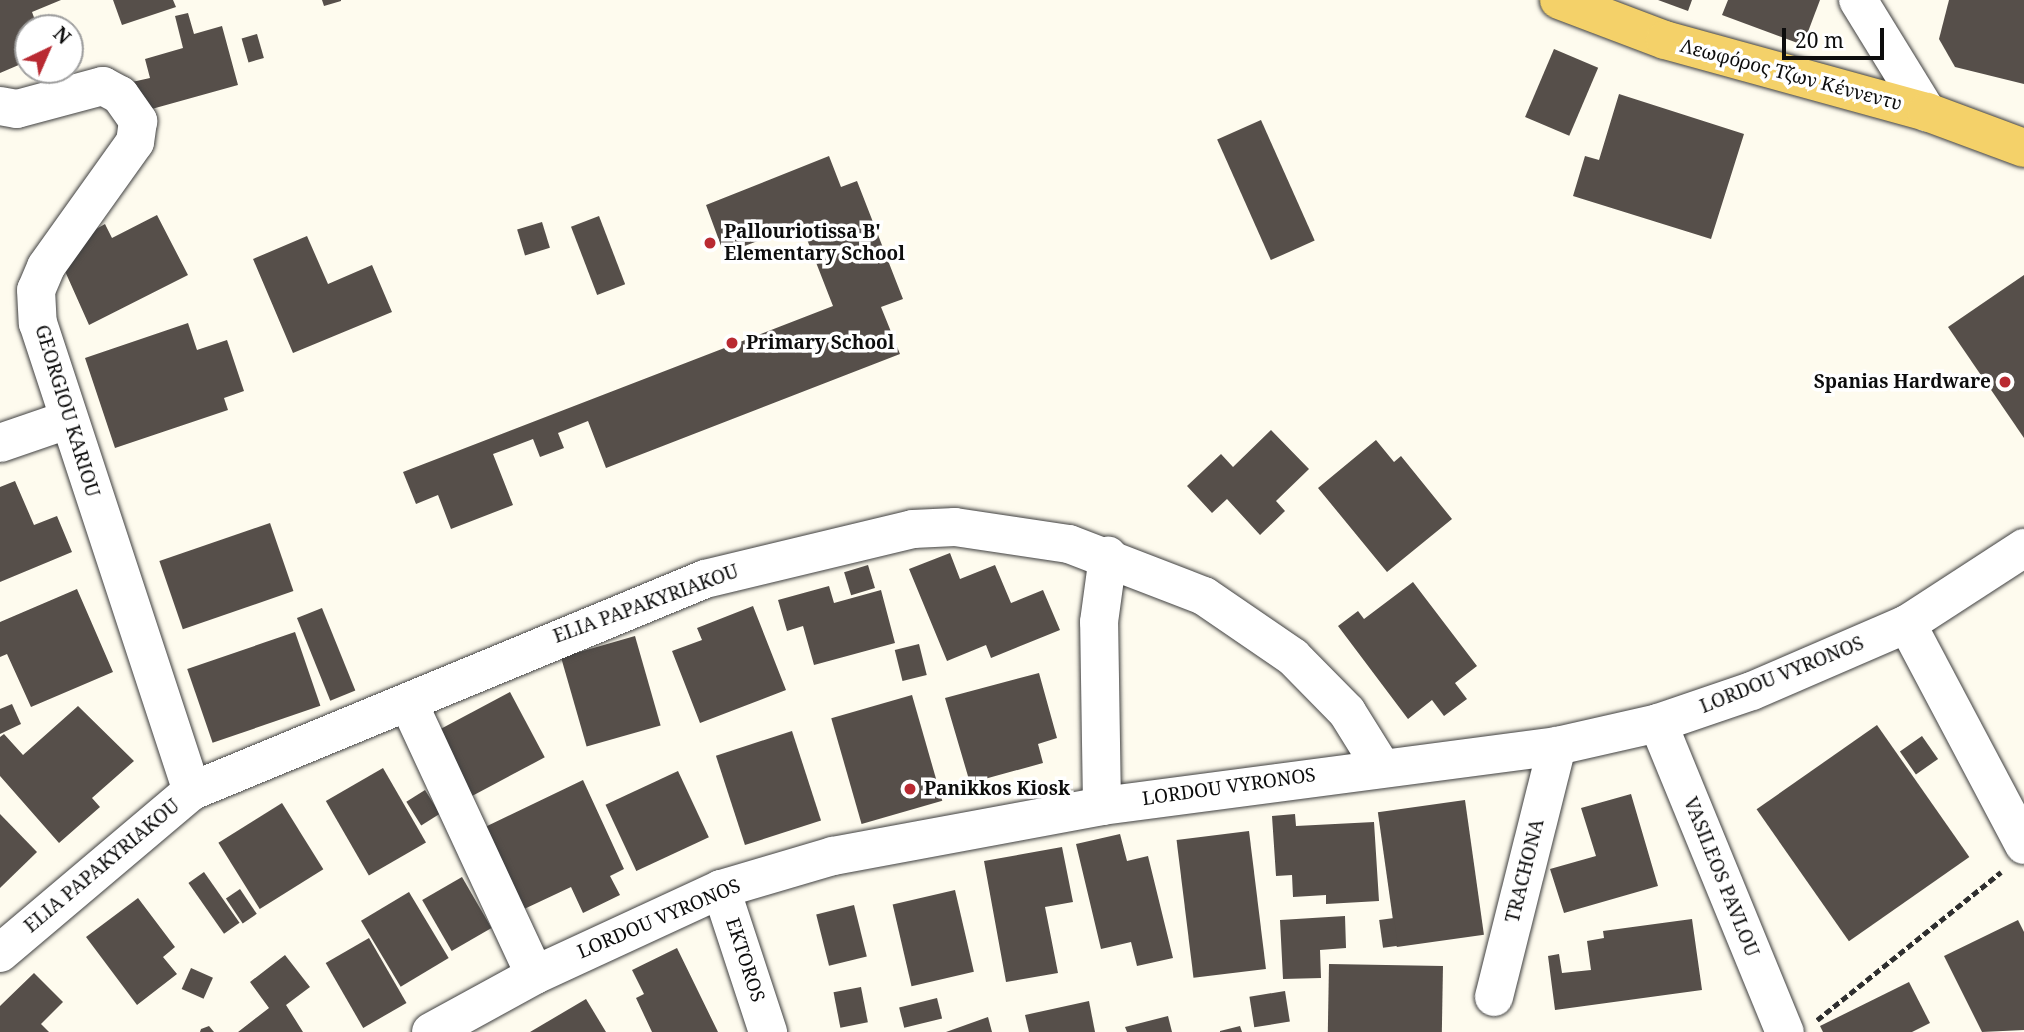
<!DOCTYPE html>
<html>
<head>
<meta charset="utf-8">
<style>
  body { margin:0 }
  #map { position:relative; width:2024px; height:1032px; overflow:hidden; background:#fefbee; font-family:"Noto Serif",serif }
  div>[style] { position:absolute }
  .building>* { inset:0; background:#564f4a; transform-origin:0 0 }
  .path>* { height:4.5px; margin-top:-2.25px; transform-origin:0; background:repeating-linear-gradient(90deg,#2f2f2f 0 7px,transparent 0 10.5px) }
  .roads { filter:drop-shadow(0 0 2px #404040) drop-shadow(0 0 2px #404040) }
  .minor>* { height:38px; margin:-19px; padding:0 19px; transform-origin:19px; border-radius:19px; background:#fff }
  .major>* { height:38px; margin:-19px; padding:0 19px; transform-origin:19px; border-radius:19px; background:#f4d169 }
  .dots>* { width:19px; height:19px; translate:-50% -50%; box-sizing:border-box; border:4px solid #fff; border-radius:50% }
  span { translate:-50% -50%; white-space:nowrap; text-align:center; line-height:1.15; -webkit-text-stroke:7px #fff; paint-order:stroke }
  .street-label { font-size:19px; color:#0d0d0d }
  .poi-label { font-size:19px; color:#0d0d0d; font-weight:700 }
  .left { translate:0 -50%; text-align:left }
  .right { translate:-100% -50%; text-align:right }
  .north { position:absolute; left:14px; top:14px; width:70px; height:70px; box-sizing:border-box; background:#fff; border:2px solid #9e9e9e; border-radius:50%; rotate:44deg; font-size:19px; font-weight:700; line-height:28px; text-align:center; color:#0d0d0d }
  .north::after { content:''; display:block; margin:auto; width:24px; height:32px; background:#b92a32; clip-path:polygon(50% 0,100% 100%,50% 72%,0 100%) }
  .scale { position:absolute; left:1782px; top:28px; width:102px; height:32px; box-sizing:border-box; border:4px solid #0d0d0d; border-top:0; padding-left:9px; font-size:21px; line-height:24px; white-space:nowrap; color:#0d0d0d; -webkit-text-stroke:5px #fff; paint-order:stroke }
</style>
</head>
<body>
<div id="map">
  <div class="building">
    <div style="clip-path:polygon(0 0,61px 0,32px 12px,38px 28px,28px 28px,28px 61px,0 73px)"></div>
    <div style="clip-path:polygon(113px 0,173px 0,176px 7px,122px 25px)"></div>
    <div style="clip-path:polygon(322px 0,341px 0,341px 1px,324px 6px)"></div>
    <div style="clip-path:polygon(1658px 0,1692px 0,1688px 11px)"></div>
    <div style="clip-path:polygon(1728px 0,1820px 0,1803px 45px,1722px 15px)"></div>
    <div style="clip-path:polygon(1949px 0,2024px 0,2024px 84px,1955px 67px,1939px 39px)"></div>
    <div style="clip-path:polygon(188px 13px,194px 34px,222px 26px,238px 85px,141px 112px,132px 82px,150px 78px,145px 59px,183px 48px,175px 16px)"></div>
    <div style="left:257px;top:34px;width:25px;height:16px;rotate:74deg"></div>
    <div style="left:1554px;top:49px;width:48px;height:74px;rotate:23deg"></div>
    <div style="clip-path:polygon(1619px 94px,1744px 134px,1711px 239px,1573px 196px,1585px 156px,1599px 160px)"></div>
    <div style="left:1261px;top:120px;width:132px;height:48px;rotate:66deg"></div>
    <div style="clip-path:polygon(829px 156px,841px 187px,857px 181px,903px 299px,881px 307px,900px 354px,606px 468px,588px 421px,558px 433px,564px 448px,540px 457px,533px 439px,493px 454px,513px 505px,451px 529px,438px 495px,416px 504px,403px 472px,833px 306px,801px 224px,724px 254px,706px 205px)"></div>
    <div style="clip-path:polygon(157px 215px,188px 275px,89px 325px,60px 260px,73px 242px,105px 224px,112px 238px)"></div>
    <div style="left:599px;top:216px;width:73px;height:30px;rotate:69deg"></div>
    <div style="left:542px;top:222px;width:27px;height:26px;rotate:73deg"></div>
    <div style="clip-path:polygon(307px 236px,328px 284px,372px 265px,392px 312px,293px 353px,253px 259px)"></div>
    <div style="clip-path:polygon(2024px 275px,2024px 438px,1948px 327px)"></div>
    <div style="clip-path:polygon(188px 323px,197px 350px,227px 340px,244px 391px,224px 398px,228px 410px,115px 448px,85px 358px)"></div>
    <div style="clip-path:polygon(1271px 430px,1309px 469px,1276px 501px,1285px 511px,1260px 535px,1227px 499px,1212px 513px,1187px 486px,1221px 454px,1233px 467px)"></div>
    <div style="clip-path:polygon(1376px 440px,1394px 462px,1401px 456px,1452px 519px,1387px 572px,1318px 488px)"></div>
    <div style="clip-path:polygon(15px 481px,34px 525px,57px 516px,72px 552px,0 582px,0 487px)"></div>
    <div style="left:270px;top:523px;width:72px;height:117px;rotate:71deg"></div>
    <div style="clip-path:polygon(950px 553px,960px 579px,995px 565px,1011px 603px,1043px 590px,1060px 630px,991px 658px,986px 645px,947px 661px,909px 569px)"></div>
    <div style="left:868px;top:565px;width:24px;height:25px;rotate:73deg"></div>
    <div style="clip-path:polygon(1413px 582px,1477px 666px,1455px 683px,1467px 699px,1444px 716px,1432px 700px,1408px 719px,1338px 626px,1358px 611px,1364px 619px)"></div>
    <div style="clip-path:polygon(829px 586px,834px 603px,881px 590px,895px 643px,814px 665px,803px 626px,787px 631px,778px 600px)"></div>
    <div style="clip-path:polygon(77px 589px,113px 672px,31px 707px,7px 654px,0 657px,0 622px)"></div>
    <div style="clip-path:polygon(753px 606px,786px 690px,700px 723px,672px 651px,702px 640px,697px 628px)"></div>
    <div style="left:322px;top:608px;width:89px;height:27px;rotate:68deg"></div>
    <div style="left:295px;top:632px;width:78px;height:114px;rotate:71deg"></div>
    <div style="left:635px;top:636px;width:93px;height:77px;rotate:74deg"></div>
    <div style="left:919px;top:644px;width:32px;height:25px;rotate:76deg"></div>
    <div style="clip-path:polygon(1039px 673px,1057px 738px,1038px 744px,1043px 763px,970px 783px,945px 698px)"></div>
    <div style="left:510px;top:692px;width:74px;height:85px;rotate:62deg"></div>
    <div style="left:912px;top:695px;width:110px;height:84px;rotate:74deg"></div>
    <div style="clip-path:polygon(12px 704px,21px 724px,0 734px,0 709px)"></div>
    <div style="clip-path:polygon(78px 706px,134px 761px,92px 798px,100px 807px,59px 843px,0 776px,0 737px,4px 734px,23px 755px)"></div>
    <div style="left:1877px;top:725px;width:161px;height:147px;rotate:55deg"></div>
    <div style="left:792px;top:731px;width:94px;height:80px;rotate:72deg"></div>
    <div style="left:1922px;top:736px;width:28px;height:27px;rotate:55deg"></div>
    <div style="left:383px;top:768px;width:86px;height:66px;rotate:60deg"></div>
    <div style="left:678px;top:771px;width:73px;height:80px;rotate:65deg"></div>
    <div style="clip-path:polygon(583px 780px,624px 869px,610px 876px,620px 895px,583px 913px,571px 887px,522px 910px,483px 828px)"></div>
    <div style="left:425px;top:790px;width:28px;height:22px;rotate:58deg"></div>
    <div style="clip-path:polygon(1631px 794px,1658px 886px,1564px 913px,1550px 869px,1596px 856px,1581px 808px)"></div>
    <div style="left:1465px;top:800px;width:136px;height:88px;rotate:82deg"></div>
    <div style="left:282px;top:803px;width:78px;height:75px;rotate:58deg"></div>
    <div style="clip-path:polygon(0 814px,37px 852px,0 888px)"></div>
    <div style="clip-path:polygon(1295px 814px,1296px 826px,1374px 822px,1379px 901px,1326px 904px,1326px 895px,1293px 897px,1292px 875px,1276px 876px,1272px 816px)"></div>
    <div style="left:1249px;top:831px;width:139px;height:73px;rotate:83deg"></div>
    <div style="clip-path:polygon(1120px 834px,1127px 861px,1148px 856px,1173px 958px,1137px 966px,1131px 942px,1101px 949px,1076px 844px)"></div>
    <div style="clip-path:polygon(1062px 847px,1073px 902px,1045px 907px,1058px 973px,1006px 982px,984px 861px)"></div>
    <div style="left:204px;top:872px;width:62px;height:19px;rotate:55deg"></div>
    <div style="left:462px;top:877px;width:59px;height:46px;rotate:60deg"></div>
    <div style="left:240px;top:889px;width:30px;height:17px;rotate:56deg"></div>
    <div style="left:955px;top:890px;width:84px;height:64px;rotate:77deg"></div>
    <div style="left:409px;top:892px;width:77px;height:56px;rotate:59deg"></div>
    <div style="clip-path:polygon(138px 898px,175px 947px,163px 957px,177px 974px,137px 1005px,86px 937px)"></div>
    <div style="left:854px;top:905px;width:53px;height:39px;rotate:76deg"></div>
    <div style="clip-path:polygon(1345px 916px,1346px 948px,1320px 950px,1321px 978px,1283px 979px,1280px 920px)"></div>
    <div style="left:1394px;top:918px;width:28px;height:15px;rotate:82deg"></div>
    <div style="clip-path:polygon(1692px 919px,1702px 990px,1555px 1010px,1548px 956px,1559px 954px,1562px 973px,1591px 970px,1587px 941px,1604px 938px,1603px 931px)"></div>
    <div style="clip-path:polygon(2018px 920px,2024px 932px,2024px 1030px,1982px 1032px,1944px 956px)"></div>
    <div style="left:369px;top:938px;width:75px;height:50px;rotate:60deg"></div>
    <div style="clip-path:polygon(677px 948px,718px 1032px,652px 1032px,636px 998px,644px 994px,632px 970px)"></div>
    <div style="clip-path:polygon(285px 955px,310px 987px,286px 1005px,303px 1032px,238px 1032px,269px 1008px,250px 982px)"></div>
    <div style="left:1329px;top:964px;width:114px;height:68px;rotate:1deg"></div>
    <div style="left:191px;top:968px;width:24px;height:23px;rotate:24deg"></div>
    <div style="clip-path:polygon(34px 973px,63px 1002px,41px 1024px,49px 1032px,0 1032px,0 1006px)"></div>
    <div style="clip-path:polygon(1909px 982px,1930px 1023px,1912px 1032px,1823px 1032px,1820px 1026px)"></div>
    <div style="left:861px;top:987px;width:36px;height:28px;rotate:79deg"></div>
    <div style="left:1285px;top:991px;width:31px;height:36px;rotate:81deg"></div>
    <div style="left:937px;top:998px;width:21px;height:39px;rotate:76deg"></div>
    <div style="clip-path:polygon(586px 999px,606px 1032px,530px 1032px)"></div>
    <div style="clip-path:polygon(1089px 1001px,1095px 1032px,1029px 1032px,1025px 1015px)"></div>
    <div style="clip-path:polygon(1168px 1016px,1172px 1032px,1127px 1032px,1125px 1027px)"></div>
    <div style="clip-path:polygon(988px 1017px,992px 1032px,946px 1032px)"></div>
    <div style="clip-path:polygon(209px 1026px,214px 1032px,200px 1032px,201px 1029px)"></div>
    <div style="clip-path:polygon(1240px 1026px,1242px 1032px,1220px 1032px,1220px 1031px)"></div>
  </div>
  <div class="path">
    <div style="left:1817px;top:1020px;width:236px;rotate:-38.8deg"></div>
  </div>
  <div class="roads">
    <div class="minor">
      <div style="left:1858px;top:0;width:132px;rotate:58.4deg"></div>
      <div style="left:0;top:106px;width:17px;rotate:10deg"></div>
      <div style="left:17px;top:109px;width:89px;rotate:-15deg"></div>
      <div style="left:103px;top:86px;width:19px;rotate:28deg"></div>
      <div style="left:120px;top:95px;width:32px;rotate:55deg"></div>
      <div style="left:138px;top:121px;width:21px;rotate:98deg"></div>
      <div style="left:135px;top:142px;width:153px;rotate:125.5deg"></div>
      <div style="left:46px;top:267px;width:25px;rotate:113deg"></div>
      <div style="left:36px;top:290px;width:33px;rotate:87deg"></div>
      <div style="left:38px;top:323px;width:493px;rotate:71.8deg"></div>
      <div style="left:0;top:443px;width:71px;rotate:-18.9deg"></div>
      <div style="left:1907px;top:624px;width:250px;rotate:62.1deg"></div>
      <div style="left:408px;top:702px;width:301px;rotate:65.1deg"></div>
      <div style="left:1658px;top:723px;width:334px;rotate:67.7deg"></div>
      <div style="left:1102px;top:806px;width:184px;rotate:-90.9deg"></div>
      <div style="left:1099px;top:622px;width:67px;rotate:-82.2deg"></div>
      <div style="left:721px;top:889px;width:151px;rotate:71.8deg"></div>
      <div style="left:0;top:953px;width:251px;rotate:-40.2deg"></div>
      <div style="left:192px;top:791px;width:555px;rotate:-22.45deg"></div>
      <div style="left:705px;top:579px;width:214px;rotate:-13.5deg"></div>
      <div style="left:913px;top:529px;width:42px;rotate:-2.7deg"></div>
      <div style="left:955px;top:527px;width:115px;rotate:8.5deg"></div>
      <div style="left:1069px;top:544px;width:145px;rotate:21.1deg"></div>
      <div style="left:1204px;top:596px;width:108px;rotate:34.4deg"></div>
      <div style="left:1293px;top:657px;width:77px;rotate:45.5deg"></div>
      <div style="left:1347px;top:712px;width:62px;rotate:58.1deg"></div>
      <div style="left:1494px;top:997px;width:259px;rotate:-75.9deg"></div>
      <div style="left:431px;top:1032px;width:119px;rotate:-28.7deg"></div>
      <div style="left:535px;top:975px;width:205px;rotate:-24.8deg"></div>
      <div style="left:721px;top:889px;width:117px;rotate:-16.4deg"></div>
      <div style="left:833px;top:856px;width:274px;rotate:-10.5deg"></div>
      <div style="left:1102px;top:806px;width:459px;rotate:-7.5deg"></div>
      <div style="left:1557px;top:746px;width:104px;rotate:-12.8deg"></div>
      <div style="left:1658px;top:723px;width:99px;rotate:-18.8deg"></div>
      <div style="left:1752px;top:691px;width:169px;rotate:-23.4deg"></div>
      <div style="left:1907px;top:624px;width:140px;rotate:-33deg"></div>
    </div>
    <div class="major">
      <div style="left:1559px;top:0;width:113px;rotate:20.7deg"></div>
      <div style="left:1665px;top:40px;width:272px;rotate:15.4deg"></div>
      <div style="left:1927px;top:112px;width:103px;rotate:20.4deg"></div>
    </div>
  </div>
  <div class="dots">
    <div style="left:710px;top:243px;background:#b92a32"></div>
    <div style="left:732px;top:343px;background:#b92a32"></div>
    <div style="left:2005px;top:382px;background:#b92a32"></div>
    <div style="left:910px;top:789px;background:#b92a32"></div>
  </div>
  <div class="street-label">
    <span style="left:1791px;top:75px;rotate:15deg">Λεωφόρος Τζων Κέννεντυ</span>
    <span style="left:67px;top:411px;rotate:73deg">GEORGIOU KARIOU</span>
    <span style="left:646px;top:604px;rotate:-20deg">ELIA PAPAKYRIAKOU</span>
    <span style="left:1782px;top:675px;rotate:-22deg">LORDOU VYRONOS</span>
    <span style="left:1229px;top:787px;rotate:-8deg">LORDOU VYRONOS</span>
    <span style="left:102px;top:866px;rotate:-40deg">ELIA PAPAKYRIAKOU</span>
    <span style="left:1525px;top:871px;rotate:-76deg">TRACHONA</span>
    <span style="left:1721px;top:877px;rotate:68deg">VASILEOS PAVLOU</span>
    <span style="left:659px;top:919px;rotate:-23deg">LORDOU VYRONOS</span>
    <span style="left:745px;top:960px;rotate:72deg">EKTOROS</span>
  </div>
  <div class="poi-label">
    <span class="left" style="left:724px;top:243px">Pallouriotissa B'<br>Elementary School</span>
    <span class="left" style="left:746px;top:343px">Primary School</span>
    <span class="right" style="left:1991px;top:382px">Spanias Hardware</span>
    <span class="left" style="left:924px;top:789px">Panikkos Kiosk</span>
  </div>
  <div class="north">N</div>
  <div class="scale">20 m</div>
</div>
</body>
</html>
